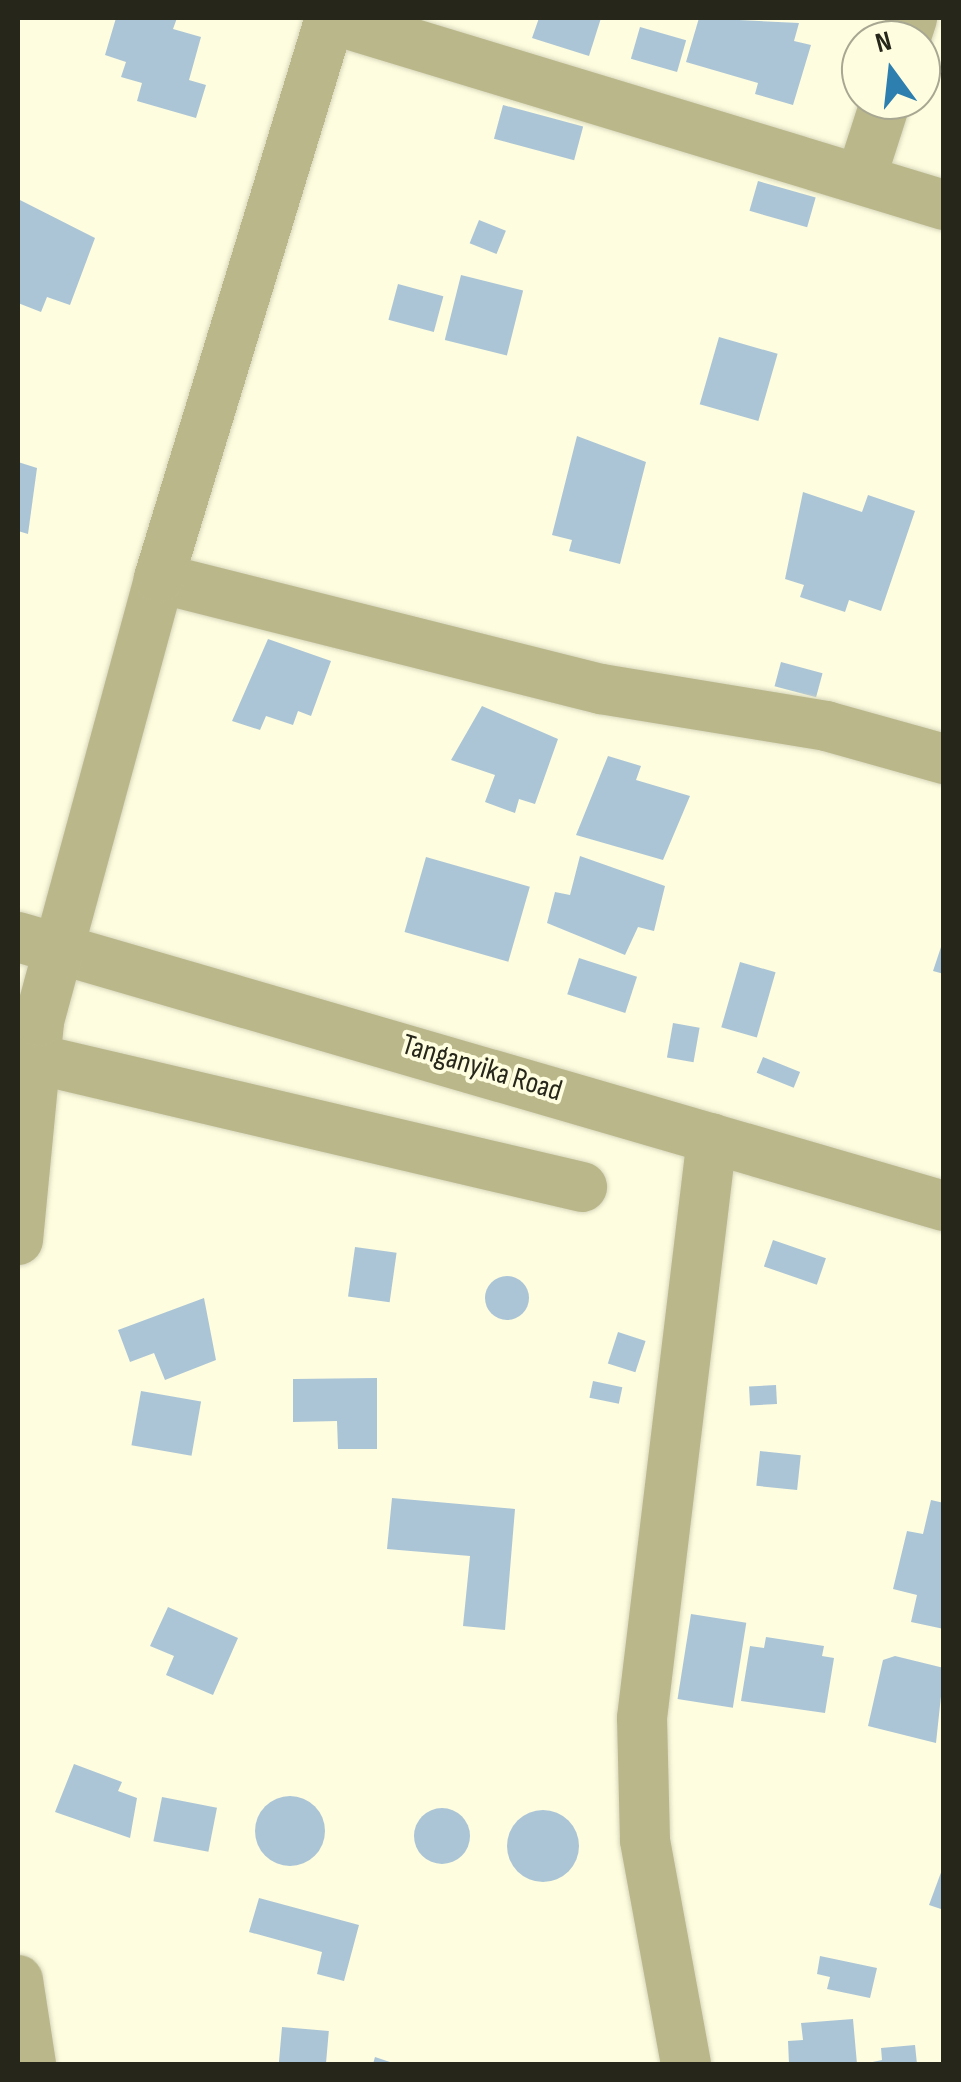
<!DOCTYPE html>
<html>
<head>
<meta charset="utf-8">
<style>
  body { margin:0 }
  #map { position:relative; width:961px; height:2082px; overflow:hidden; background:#fefddf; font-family:"Sofia Sans Condensed",sans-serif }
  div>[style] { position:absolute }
  .building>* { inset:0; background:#abc5d7; transform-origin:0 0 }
  .round { border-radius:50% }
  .roads { filter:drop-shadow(0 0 2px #d7d6bc) drop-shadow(0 0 2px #d7d6bc) }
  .minor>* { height:50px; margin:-25px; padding:0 25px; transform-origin:25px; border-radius:25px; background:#bab88b }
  span { translate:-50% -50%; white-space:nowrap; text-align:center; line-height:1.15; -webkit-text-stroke:8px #fefddf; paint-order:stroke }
  .street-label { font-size:30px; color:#26261b }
  .frame { position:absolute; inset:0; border:20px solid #26261b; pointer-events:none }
  .north { position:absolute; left:841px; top:20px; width:100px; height:100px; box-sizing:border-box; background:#fefddf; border:2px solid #a8a791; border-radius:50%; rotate:345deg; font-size:28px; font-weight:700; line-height:40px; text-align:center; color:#26261b }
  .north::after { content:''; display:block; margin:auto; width:35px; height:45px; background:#2d7fb0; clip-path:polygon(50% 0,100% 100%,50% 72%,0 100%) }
</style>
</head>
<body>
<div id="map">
  <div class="building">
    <div style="clip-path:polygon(116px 18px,177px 18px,173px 29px,201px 37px,189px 80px,206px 85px,196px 118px,137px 101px,142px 83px,121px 77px,126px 62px,105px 55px)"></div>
    <div style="clip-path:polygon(539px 18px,601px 18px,589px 56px,532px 38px)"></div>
    <div style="clip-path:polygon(699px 18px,799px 23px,794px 41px,811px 45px,793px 105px,755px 94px,758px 83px,686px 62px)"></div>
    <div style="left:640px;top:27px;width:48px;height:33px;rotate:16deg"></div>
    <div style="left:503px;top:105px;width:83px;height:35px;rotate:15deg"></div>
    <div style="left:758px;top:181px;width:60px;height:31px;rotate:16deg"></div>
    <div style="clip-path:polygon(18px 199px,95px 238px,70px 305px,47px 297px,41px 312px,18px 303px)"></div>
    <div style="left:479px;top:220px;width:29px;height:25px;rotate:22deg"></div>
    <div style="left:461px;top:275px;width:64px;height:67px;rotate:14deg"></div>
    <div style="left:398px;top:284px;width:47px;height:37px;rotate:15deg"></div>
    <div style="left:719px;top:337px;width:61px;height:70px;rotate:16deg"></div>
    <div style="clip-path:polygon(577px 436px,646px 462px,620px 564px,569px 551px,572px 540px,552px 535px)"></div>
    <div style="clip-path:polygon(18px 462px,37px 468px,28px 534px,18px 531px)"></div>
    <div style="clip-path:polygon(803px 492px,862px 512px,868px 495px,915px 511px,881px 611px,849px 600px,845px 612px,800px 597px,804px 585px,785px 579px)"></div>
    <div style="clip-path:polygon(268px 639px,331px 661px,311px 716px,298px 711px,293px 725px,266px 716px,260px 730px,232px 721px)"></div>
    <div style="left:781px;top:662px;width:43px;height:25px;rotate:15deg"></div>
    <div style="clip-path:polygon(482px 706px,558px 739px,535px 804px,519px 799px,515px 813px,485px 802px,495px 775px,451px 760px)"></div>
    <div style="clip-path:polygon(608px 756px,641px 766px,636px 780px,690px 796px,663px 860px,576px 835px)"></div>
    <div style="clip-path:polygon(580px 856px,665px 886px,654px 931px,638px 927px,625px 955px,547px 923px,555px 892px,570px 895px)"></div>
    <div style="left:426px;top:857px;width:108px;height:78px;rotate:16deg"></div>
    <div style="clip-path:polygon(943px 941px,944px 942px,944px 974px,933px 971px)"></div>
    <div style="left:579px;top:958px;width:61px;height:38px;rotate:18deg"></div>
    <div style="left:740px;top:962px;width:37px;height:68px;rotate:16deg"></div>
    <div style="left:673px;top:1023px;width:27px;height:35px;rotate:10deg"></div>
    <div style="left:763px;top:1057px;width:40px;height:17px;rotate:22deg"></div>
    <div style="left:773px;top:1240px;width:56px;height:28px;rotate:19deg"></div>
    <div style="left:355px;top:1247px;width:42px;height:50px;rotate:8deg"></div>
    <div class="round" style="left:485px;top:1276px;width:44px;height:44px"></div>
    <div style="clip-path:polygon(204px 1298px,216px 1360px,165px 1380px,154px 1353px,130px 1362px,118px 1330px)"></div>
    <div style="left:618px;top:1332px;width:29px;height:33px;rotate:18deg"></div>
    <div style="clip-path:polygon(377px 1378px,377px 1449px,338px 1449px,337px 1421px,293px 1422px,293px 1379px)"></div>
    <div style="left:593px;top:1381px;width:30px;height:17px;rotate:12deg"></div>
    <div style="left:776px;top:1385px;width:19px;height:27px;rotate:87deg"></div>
    <div style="left:141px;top:1391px;width:61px;height:55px;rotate:10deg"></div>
    <div style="left:760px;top:1451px;width:41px;height:35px;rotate:6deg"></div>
    <div style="clip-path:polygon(392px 1498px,515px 1509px,505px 1630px,463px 1626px,470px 1556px,387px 1549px)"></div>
    <div style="clip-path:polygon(931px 1500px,944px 1503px,944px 1629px,911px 1622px,917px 1595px,893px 1589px,907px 1531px,923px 1534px)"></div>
    <div style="clip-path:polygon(168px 1607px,238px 1638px,213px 1695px,166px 1675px,174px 1656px,150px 1646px)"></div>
    <div style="left:691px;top:1614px;width:56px;height:86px;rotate:9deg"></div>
    <div style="clip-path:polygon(766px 1637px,824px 1646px,822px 1656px,834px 1658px,825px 1713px,741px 1701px,750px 1646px,764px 1648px)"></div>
    <div style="clip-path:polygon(895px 1656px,944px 1668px,936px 1743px,868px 1726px,883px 1660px)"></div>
    <div style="clip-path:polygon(74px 1764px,122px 1782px,118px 1791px,137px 1798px,130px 1838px,55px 1812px)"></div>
    <div class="round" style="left:255px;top:1796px;width:70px;height:70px"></div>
    <div style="left:162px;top:1797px;width:56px;height:45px;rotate:11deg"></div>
    <div class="round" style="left:414px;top:1808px;width:56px;height:56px"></div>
    <div class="round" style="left:507px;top:1810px;width:72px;height:72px"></div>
    <div style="clip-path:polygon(943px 1867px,944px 1867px,944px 1910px,929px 1905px)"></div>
    <div style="clip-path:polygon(259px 1898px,359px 1925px,344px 1981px,317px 1974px,322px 1952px,249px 1932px)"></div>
    <div style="clip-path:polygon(820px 1956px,877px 1968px,870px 1998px,827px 1989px,830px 1977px,817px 1974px)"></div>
    <div style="clip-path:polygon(853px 2019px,857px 2064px,789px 2064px,788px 2041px,803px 2040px,801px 2023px)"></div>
    <div style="left:282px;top:2027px;width:47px;height:37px;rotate:5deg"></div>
    <div style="clip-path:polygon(915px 2045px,917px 2064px,863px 2064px,882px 2060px,881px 2048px)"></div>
    <div style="clip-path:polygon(375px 2057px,396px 2064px,373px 2064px)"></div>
  </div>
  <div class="roads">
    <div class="minor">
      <div style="left:328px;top:18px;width:644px;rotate:16.89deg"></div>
      <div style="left:905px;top:40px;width:23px;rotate:-72deg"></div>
      <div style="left:861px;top:178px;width:82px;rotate:-72.2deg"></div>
      <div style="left:159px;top:578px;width:456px;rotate:14.1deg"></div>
      <div style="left:601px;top:689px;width:228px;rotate:9.3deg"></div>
      <div style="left:826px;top:726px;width:123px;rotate:15.6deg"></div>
      <div style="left:18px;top:937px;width:964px;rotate:16.2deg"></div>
      <div style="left:32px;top:1058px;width:565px;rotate:13.2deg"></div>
      <div style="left:18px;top:1240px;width:220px;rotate:-84.5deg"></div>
      <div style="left:39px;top:1021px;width:459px;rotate:-74.8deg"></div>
      <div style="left:159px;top:578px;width:586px;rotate:-73.02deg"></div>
      <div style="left:18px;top:1980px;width:85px;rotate:81.2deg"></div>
      <div style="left:686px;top:2064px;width:228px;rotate:-100.4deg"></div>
      <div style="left:645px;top:1840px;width:122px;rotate:-91.4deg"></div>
      <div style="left:642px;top:1718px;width:584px;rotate:-83.12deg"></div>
    </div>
  </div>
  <div class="street-label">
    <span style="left:482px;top:1068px;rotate:17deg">Tanganyika Road</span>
  </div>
  <div class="frame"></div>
  <div class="north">N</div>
</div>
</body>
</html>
